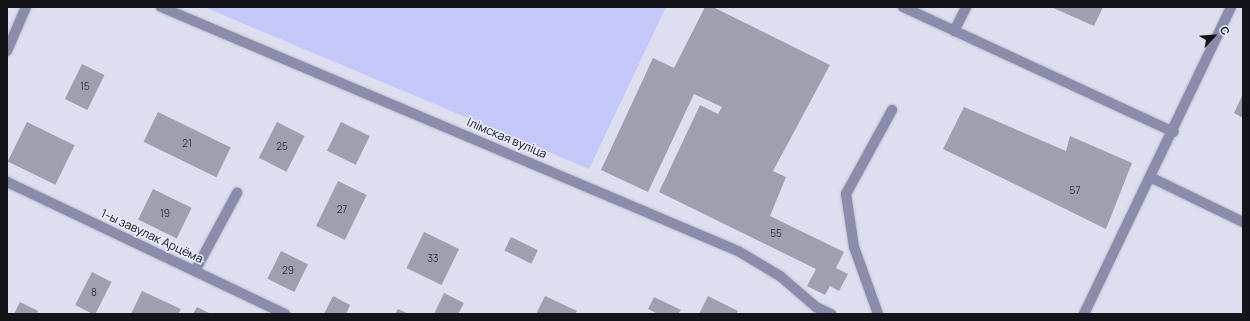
<!DOCTYPE html>
<html>
<head>
<meta charset="utf-8">
<style>
  body { margin:0 }
  #map { position:relative; width:1250px; height:321px; overflow:hidden; background:#dddeef; font-family:Manrope,sans-serif }
  div>[style] { position:absolute }
  .green>* { inset:0; background:#c4c8f8 }
  .building>* { inset:0; background:#9e9faf; transform-origin:0 0 }
  .roads { filter:drop-shadow(0 0 1px #b9bac9) drop-shadow(0 0 1px #b9bac9) }
  .service>* { height:10px; margin:-5px; padding:0 5px; transform-origin:5px; border-radius:5px; background:#898cab }
  .minor>* { height:10px; margin:-5px; padding:0 5px; transform-origin:5px; border-radius:5px; background:#898cab }
  span { translate:-50% -50%; white-space:nowrap; text-align:center; line-height:1.15; -webkit-text-stroke:3px #eaecfd; paint-order:stroke }
  .number-label { font-size:10px; color:#36373f }
  .number-label span { -webkit-text-stroke-width:0 }
  .street-label { font-size:12px; color:#13141a }
  .frame { position:absolute; inset:0; border:8px solid #13141a; pointer-events:none }
  .north { position:absolute; left:1194px; top:16px; width:40px; height:40px; -webkit-text-stroke:3px #eaecfd; paint-order:stroke; rotate:64deg; font-size:11px; font-weight:700; line-height:16px; text-align:center; color:#13141a }
  .north::after { content:''; display:block; margin:auto; width:14px; height:18px; background:#13141a; clip-path:polygon(50% 0,100% 100%,50% 72%,0 100%) }
</style>
</head>
<body>
<div id="map">
  <div class="green">
    <div style="clip-path:polygon(204px 7px,666px 7px,589px 169px)"></div>
  </div>
  <div class="building">
    <div style="clip-path:polygon(705px 7px,713px 7px,830px 65px,773px 171px,786px 177px,770px 216px,844px 252px,836px 268px,848px 274px,839px 291px,830px 286px,825px 295px,807px 286px,816px 269px,659px 192px,700px 105px,718px 114px,722px 107px,694px 94px,648px 192px,601px 170px,653px 58px,674px 68px)"></div>
    <div style="clip-path:polygon(1051px 7px,1103px 7px,1094px 26px)"></div>
    <div style="left:82px;top:64px;width:25px;height:39px;rotate:26deg"></div>
    <div style="clip-path:polygon(1243px 94px,1243px 118px,1234px 113px)"></div>
    <div style="clip-path:polygon(964px 107px,1066px 151px,1070px 136px,1132px 163px,1106px 229px,943px 149px)"></div>
    <div style="left:158px;top:112px;width:81px;height:33px;rotate:26deg"></div>
    <div style="left:27px;top:122px;width:53px;height:44px;rotate:26deg"></div>
    <div style="left:277px;top:122px;width:31px;height:40px;rotate:27deg"></div>
    <div style="left:341px;top:122px;width:32px;height:32px;rotate:26deg"></div>
    <div style="left:338px;top:181px;width:32px;height:50px;rotate:26deg"></div>
    <div style="left:153px;top:189px;width:43px;height:34px;rotate:26deg"></div>
    <div style="left:424px;top:232px;width:39px;height:40px;rotate:26deg"></div>
    <div style="left:511px;top:237px;width:30px;height:15px;rotate:26deg"></div>
    <div style="left:281px;top:251px;width:30px;height:31px;rotate:26deg"></div>
    <div style="left:92px;top:272px;width:22px;height:37px;rotate:27deg"></div>
    <div style="clip-path:polygon(142px 291px,181px 309px,178px 314px,131px 314px)"></div>
    <div style="clip-path:polygon(444px 293px,464px 303px,458px 314px,434px 314px)"></div>
    <div style="clip-path:polygon(333px 296px,350px 305px,346px 314px,324px 314px)"></div>
    <div style="clip-path:polygon(545px 296px,577px 311px,575px 314px,536px 314px)"></div>
    <div style="clip-path:polygon(708px 296px,738px 311px,736px 314px,699px 314px)"></div>
    <div style="clip-path:polygon(654px 297px,681px 310px,678px 314px,658px 314px,648px 309px)"></div>
    <div style="clip-path:polygon(20px 302px,38px 311px,37px 314px,14px 314px)"></div>
    <div style="clip-path:polygon(197px 307px,211px 314px,193px 314px)"></div>
    <div style="clip-path:polygon(398px 309px,409px 314px,395px 314px)"></div>
  </div>
  <div class="roads">
    <div class="service">
      <div style="left:903px;top:7px;width:298px;rotate:24.8deg"></div>
      <div style="left:954px;top:31px;width:27px;rotate:-63deg"></div>
      <div style="left:1152px;top:178px;width:101px;rotate:25.8deg"></div>
      <div style="left:195px;top:271px;width:89px;rotate:-61.7deg"></div>
      <div style="left:878px;top:314px;width:71px;rotate:-109.7deg"></div>
      <div style="left:854px;top:247px;width:54px;rotate:-98.6deg"></div>
      <div style="left:846px;top:194px;width:96px;rotate:-61.3deg"></div>
      <div style="left:1084px;top:314px;width:340px;rotate:-64.4deg"></div>
    </div>
    <div class="minor">
      <div style="left:161px;top:7px;width:626px;rotate:22.92deg"></div>
      <div style="left:738px;top:251px;width:49px;rotate:30.8deg"></div>
      <div style="left:780px;top:276px;width:48px;rotate:40.7deg"></div>
      <div style="left:816px;top:307px;width:17px;rotate:25deg"></div>
      <div style="left:7px;top:51px;width:48px;rotate:-66.6deg"></div>
      <div style="left:7px;top:182px;width:308px;rotate:25.4deg"></div>
    </div>
  </div>
  <div class="number-label">
    <span style="left:85px;top:87px">15</span>
    <span style="left:187px;top:144px">21</span>
    <span style="left:282px;top:147px">25</span>
    <span style="left:1075px;top:191px">57</span>
    <span style="left:342px;top:210px">27</span>
    <span style="left:165px;top:214px">19</span>
    <span style="left:776px;top:234px">55</span>
    <span style="left:433px;top:259px">33</span>
    <span style="left:288px;top:271px">29</span>
    <span style="left:94px;top:293px">8</span>
  </div>
  <div class="street-label">
    <span style="left:507px;top:138px;rotate:23deg">Ілімская вуліца</span>
    <span style="left:152px;top:236px;rotate:25deg">1-ы завулак Арцёма</span>
  </div>
  <div class="frame"></div>
  <div class="north">С</div>
</div>
</body>
</html>
